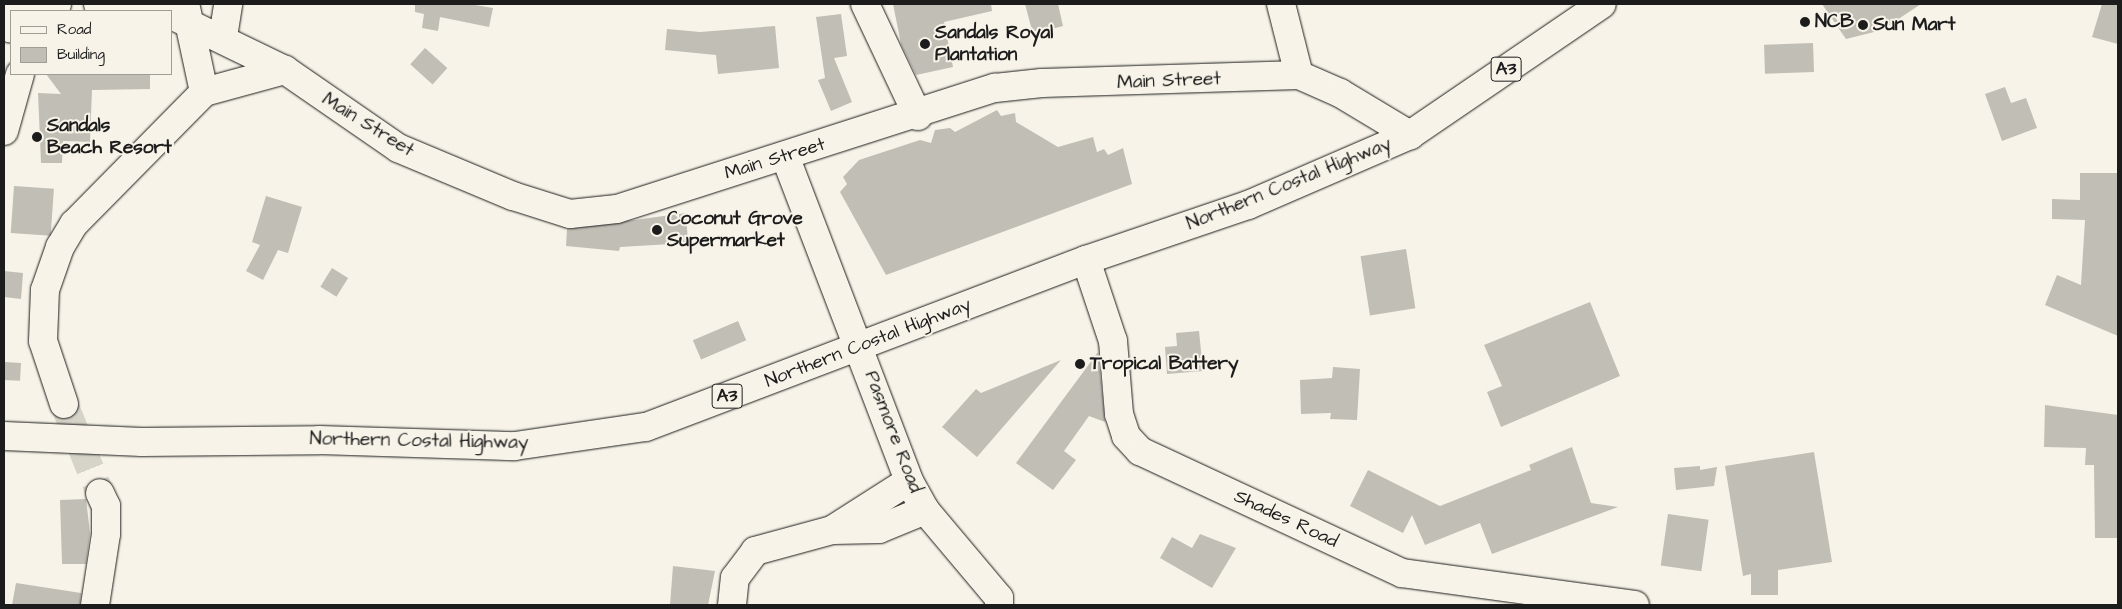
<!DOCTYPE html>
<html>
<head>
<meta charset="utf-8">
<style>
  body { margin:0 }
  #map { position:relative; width:2122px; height:609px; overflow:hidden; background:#f7f3e8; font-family:"Architects Daughter",sans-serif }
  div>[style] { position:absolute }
  .building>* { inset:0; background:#c0beb5; transform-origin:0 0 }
  .minor-tunnel>* { height:28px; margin-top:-14px; transform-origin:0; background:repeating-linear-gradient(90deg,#d6d3c9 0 28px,transparent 0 42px) }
  .roads { filter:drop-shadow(0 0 1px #1c1c1c) drop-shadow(0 0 1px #1c1c1c) }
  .minor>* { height:28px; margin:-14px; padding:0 14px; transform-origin:14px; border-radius:14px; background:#f7f3e8 }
  .major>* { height:28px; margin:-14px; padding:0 14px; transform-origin:14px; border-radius:14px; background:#f7f3e8 }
  .dots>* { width:14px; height:14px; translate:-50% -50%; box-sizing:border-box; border:2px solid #f7f3e8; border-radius:50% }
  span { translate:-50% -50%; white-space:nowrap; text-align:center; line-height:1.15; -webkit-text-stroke:4px #f7f3e8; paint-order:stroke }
  .shield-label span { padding:1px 4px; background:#f7f3e8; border:1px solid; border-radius:4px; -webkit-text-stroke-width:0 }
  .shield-label { font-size:18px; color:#1c1c1c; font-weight:700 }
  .poi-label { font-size:19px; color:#1c1c1c; font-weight:700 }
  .left { translate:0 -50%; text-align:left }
  .street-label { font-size:19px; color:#1c1c1c }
  .frame { position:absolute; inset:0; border:5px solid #1c1c1c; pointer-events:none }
  .legend { position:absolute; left:10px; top:10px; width:162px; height:65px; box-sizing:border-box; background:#f7f3e8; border:1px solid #9f9d96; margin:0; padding:6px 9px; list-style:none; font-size:15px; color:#1c1c1c }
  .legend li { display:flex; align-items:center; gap:10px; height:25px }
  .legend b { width:25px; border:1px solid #9f9d96 }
</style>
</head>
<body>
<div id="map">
  <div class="building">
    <div style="clip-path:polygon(415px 4px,469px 4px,493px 8px,489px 27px,440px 17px,438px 31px,422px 28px,424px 14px,415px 12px)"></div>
    <div style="clip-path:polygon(893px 4px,991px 4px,992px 11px,944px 22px,953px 67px,916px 75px,901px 44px)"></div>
    <div style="clip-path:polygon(1025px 4px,1058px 4px,1063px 26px,1033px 34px)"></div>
    <div style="clip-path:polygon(1822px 4px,1921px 4px,1882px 30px,1846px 39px)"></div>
    <div style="clip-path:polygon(2102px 4px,2118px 4px,2118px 44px,2092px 37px)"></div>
    <div style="clip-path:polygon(841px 14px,847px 56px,834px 58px,852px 102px,831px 111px,818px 80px,825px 78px,816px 17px)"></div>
    <div style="clip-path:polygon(775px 26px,779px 68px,718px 74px,716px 55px,665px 50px,667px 29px,700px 32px)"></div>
    <div style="left:1813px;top:43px;width:29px;height:49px;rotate:88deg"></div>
    <div style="left:425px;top:48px;width:30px;height:22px;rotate:42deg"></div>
    <div style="clip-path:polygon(46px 74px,150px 74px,150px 89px,92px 90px,90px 142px,63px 141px,62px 163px,41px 163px,38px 93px,61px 94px)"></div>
    <div style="clip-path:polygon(2005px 87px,2011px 103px,2026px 98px,2037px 128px,2002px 141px,1985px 94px)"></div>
    <div style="clip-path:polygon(997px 110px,1001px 116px,1015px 113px,1016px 122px,1058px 147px,1093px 137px,1097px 152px,1104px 149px,1108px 155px,1123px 148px,1132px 184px,886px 275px,840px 192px,847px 184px,843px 177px,859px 160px,920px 140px,931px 143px,935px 130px,950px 128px,955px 132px)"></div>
    <div style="clip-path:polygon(2080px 173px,2118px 173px,2118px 336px,2045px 305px,2057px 275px,2081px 285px,2085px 220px,2052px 219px,2052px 199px,2080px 200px)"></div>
    <div style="left:14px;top:186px;width:40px;height:47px;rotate:4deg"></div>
    <div style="clip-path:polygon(266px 196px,302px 207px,288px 253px,278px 250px,263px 280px,246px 271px,260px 245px,252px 242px)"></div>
    <div style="clip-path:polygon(686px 213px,688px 243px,620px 247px,619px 251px,566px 246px,567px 229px)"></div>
    <div style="left:1406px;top:249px;width:60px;height:46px;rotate:81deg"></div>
    <div style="left:332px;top:268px;width:19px;height:22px;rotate:32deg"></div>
    <div style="clip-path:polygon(4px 271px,23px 273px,21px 299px,4px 297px)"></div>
    <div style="clip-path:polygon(1590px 302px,1620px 376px,1501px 427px,1487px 392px,1502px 386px,1484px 345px)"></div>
    <div style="left:738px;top:321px;width:21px;height:49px;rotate:67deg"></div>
    <div style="clip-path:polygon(1199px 331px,1203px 371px,1167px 374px,1165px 347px,1177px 346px,1176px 333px)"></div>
    <div style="clip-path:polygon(1098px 352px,1105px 422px,1089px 416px,1064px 451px,1076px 460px,1053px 490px,1016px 463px)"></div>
    <div style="clip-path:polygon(1061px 360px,977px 457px,942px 427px,976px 389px,981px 393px)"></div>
    <div style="left:4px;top:362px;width:17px;height:18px;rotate:3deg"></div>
    <div style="clip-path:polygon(1333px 367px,1360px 369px,1357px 420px,1330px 419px,1331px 413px,1301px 414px,1300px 380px,1332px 378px)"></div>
    <div style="clip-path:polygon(2045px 405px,2118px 415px,2118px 538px,2095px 538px,2094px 465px,2085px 465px,2086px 448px,2044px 447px)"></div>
    <div style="clip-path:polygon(1572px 447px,1591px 503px,1618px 507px,1492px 554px,1480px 523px,1425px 545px,1412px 515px,1403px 533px,1350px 506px,1368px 470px,1440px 506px,1531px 470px,1529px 465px)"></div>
    <div style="clip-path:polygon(1814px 452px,1832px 562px,1778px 570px,1778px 595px,1751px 595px,1751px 574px,1743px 576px,1725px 466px)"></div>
    <div style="clip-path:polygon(1700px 466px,1700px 470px,1717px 467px,1714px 486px,1676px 490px,1674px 468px)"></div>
    <div style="clip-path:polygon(86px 499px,90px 533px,86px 564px,62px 564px,60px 500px)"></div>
    <div style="left:1668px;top:514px;width:41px;height:52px;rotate:8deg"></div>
    <div style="clip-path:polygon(1200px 534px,1236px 548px,1212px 588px,1160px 558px,1172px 537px,1192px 548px)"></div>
    <div style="clip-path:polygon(673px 566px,715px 571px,708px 605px,670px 605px)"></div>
    <div style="clip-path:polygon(16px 583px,81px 593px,80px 605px,12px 605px)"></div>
  </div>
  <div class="minor-tunnel">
    <div style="left:64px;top:404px;width:96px;rotate:68deg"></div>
  </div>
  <div class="roads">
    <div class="minor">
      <div style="left:6px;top:4px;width:25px;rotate:79deg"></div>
      <div style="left:98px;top:4px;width:59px;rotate:6.8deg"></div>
      <div style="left:865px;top:4px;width:124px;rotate:64.7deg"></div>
      <div style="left:1281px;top:4px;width:73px;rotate:75.8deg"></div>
      <div style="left:4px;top:5px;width:53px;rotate:-1.1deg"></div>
      <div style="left:186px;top:8px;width:86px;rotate:77.9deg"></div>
      <div style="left:171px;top:15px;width:127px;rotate:25.8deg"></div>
      <div style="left:285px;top:70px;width:137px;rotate:34.6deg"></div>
      <div style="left:398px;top:148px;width:125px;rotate:22.7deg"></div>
      <div style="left:513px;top:196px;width:60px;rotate:17.5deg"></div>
      <div style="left:570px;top:214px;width:47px;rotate:-6.1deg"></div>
      <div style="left:617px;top:209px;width:397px;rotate:-17.8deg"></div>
      <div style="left:995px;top:88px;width:47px;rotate:-6.1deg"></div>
      <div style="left:1042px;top:83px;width:257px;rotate:-1.8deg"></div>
      <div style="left:1299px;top:75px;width:45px;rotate:23.7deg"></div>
      <div style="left:1340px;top:93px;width:82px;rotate:31deg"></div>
      <div style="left:223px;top:37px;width:33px;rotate:-81deg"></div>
      <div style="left:4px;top:131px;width:59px;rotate:-74.3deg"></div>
      <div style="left:785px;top:156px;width:348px;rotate:69.1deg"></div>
      <div style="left:909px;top:481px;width:33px;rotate:61deg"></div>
      <div style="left:925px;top:510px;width:115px;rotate:49.9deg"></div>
      <div style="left:999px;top:598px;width:7px;rotate:90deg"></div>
      <div style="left:1086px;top:260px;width:85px;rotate:71.6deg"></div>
      <div style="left:1113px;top:341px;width:73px;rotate:85.3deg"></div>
      <div style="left:1119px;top:414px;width:23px;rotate:72deg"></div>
      <div style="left:1126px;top:436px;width:21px;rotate:47deg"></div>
      <div style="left:1140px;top:451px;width:289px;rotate:25deg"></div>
      <div style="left:1402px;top:573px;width:235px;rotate:7.8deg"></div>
      <div style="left:64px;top:404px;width:66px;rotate:-108.4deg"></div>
      <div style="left:43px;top:341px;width:51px;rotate:-87.8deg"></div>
      <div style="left:45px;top:290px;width:46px;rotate:-70.8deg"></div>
      <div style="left:60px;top:247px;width:27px;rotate:-59deg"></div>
      <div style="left:74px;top:224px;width:185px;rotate:-45.4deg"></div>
      <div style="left:204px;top:92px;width:84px;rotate:-15.2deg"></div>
      <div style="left:833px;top:530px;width:46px;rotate:-1.2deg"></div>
      <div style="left:879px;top:529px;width:50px;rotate:-22.4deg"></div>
      <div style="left:95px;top:605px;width:72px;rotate:-81.2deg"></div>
      <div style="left:106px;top:534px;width:28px;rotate:-90deg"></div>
      <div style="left:106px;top:506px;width:14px;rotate:-115deg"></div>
      <div style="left:732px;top:605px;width:27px;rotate:-84deg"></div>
      <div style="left:735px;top:578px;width:34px;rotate:-53deg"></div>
      <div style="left:755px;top:551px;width:80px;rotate:-15.3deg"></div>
      <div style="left:832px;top:530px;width:91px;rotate:-32.5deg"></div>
    </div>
    <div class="major">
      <div style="left:4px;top:436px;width:138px;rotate:2.5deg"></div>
      <div style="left:142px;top:442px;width:177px;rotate:-0.6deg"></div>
      <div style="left:319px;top:440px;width:196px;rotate:1.8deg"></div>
      <div style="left:515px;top:446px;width:132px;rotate:-8.3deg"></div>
      <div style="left:646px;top:427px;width:471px;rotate:-20.8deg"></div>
      <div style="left:1086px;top:260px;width:171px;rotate:-18.8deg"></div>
      <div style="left:1248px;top:205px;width:176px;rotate:-23.4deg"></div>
      <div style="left:1410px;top:135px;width:232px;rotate:-34.3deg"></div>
    </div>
  </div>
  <div class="dots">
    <div style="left:1805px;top:22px;background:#1c1c1c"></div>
    <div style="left:1863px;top:25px;background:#1c1c1c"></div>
    <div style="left:925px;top:44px;background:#1c1c1c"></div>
    <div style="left:37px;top:137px;background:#1c1c1c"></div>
    <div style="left:657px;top:230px;background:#1c1c1c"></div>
    <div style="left:1080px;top:364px;background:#1c1c1c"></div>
  </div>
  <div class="shield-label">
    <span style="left:1506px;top:69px">A3</span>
    <span style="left:727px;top:396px">A3</span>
  </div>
  <div class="poi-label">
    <span class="left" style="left:1815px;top:22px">NCB</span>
    <span class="left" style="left:1873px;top:25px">Sun Mart</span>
    <span class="left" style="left:935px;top:44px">Sandals Royal<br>Plantation</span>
    <span class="left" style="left:47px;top:137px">Sandals<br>Beach Resort</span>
    <span class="left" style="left:667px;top:230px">Coconut Grove<br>Supermarket</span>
    <span class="left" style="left:1090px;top:364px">Tropical Battery</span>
  </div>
  <div class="street-label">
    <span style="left:1169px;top:81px;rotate:-2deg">Main Street</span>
    <span style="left:368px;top:125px;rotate:32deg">Main Street</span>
    <span style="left:775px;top:159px;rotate:-17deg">Main Street</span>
    <span style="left:1289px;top:184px;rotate:-22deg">Northern Costal Highway</span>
    <span style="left:868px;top:343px;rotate:-21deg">Northern Costal Highway</span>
    <span style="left:893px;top:432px;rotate:69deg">Pasmore Road</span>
    <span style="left:419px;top:441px;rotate:1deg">Northern Costal Highway</span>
    <span style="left:1286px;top:519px;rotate:25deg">Shades Road</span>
  </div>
  <div class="frame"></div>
  <ul class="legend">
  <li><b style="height:6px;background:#f7f3e8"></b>Road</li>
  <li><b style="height:14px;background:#c0beb5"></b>Building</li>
  </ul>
</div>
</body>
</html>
